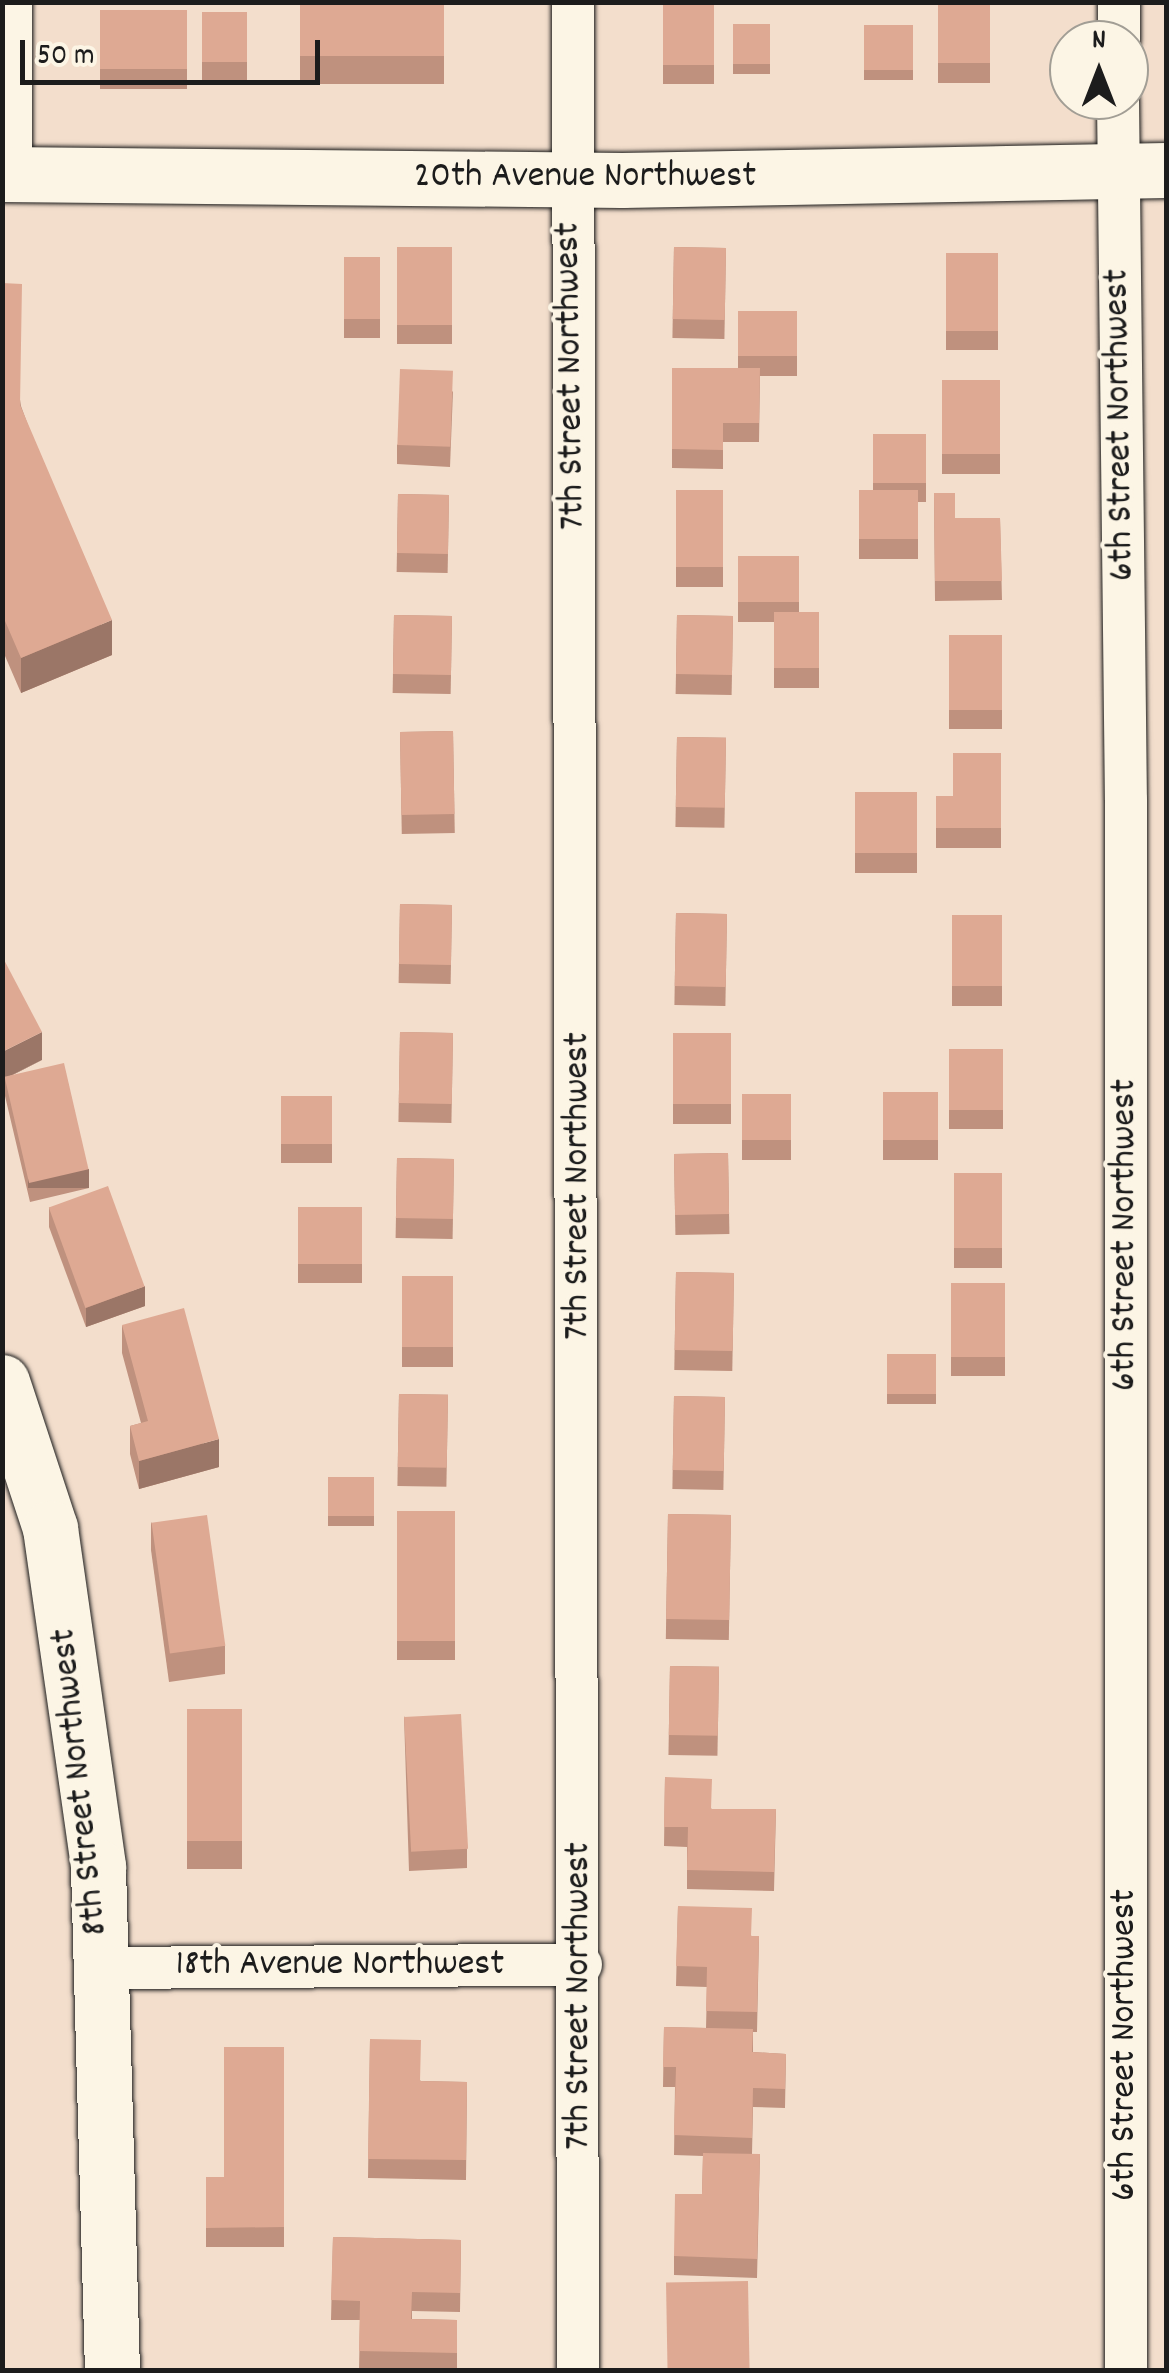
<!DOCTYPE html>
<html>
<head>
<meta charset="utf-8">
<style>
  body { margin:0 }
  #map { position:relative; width:1169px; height:2373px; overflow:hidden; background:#f3decc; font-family:Dekko,sans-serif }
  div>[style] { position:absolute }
  .roads { filter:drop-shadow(0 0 2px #1c1c1c) drop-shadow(0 0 2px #1c1c1c) }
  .street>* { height:42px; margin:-21px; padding:0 21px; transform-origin:21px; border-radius:21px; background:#fcf5e5 }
  .secondary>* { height:55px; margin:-27.5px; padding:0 27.5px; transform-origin:27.5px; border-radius:27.5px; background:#fcf5e5 }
  .wall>* { inset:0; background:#bf917e; transform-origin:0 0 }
  .shaded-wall>* { inset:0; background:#9b7667; transform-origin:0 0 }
  .building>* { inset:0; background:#dea993; transform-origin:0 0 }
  span { translate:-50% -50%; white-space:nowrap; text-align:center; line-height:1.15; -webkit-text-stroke:8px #fcf5e5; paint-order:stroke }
  .street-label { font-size:38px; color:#1c1c1c }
  .frame { position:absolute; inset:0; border:5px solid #1c1c1c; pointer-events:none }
  .north { position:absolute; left:1049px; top:20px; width:100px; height:100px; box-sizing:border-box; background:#fcf5e5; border:2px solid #a29e95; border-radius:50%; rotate:0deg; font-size:28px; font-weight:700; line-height:40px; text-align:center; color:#1c1c1c }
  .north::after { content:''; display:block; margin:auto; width:35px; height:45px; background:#1c1c1c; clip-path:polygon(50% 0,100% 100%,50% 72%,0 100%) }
  .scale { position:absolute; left:20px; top:40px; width:300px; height:45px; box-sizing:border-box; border:5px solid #1c1c1c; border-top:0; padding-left:12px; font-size:30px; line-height:35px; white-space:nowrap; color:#1c1c1c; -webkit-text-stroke:8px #fcf5e5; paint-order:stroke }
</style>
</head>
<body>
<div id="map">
  <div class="roads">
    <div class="street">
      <div style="left:573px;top:2px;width:2368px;rotate:89.88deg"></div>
      <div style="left:1119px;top:40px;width:38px;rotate:-90deg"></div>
      <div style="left:1118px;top:100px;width:700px;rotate:89.35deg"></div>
      <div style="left:1126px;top:800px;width:1570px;rotate:90deg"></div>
      <div style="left:11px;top:174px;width:172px;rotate:-90deg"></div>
      <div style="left:100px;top:1968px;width:481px;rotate:-0.4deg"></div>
    </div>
    <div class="secondary">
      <div style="left:2px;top:174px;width:620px;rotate:0.55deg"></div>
      <div style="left:622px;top:180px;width:544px;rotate:-1.05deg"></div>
      <div style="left:2px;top:1382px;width:154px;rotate:71.8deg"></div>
      <div style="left:50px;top:1528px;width:342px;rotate:81.9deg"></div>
      <div style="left:98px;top:1867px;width:503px;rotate:88.41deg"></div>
    </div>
  </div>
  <div class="wall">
    <div style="left:663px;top:2px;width:51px;height:82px"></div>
    <div style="left:938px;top:2px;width:52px;height:81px"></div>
    <div style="left:300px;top:3px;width:144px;height:81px"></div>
    <div style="left:100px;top:10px;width:87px;height:79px"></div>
    <div style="left:202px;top:12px;width:45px;height:69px"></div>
    <div style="left:733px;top:24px;width:37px;height:50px"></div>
    <div style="left:864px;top:25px;width:49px;height:55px"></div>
    <div style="left:397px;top:247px;width:55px;height:97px"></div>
    <div style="left:674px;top:247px;width:52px;height:91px;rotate:1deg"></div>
    <div style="left:946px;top:253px;width:52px;height:97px"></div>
    <div style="left:344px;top:257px;width:36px;height:81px"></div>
    <div style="clip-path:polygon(2px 283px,21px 406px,112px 655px,21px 693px,2px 649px)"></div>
    <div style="clip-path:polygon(738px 311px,797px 311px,797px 376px,760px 376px,759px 442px,723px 442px,723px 469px,672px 468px,672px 368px,738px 368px)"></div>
    <div style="left:1000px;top:380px;width:94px;height:58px;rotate:90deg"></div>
    <div style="clip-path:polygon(453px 391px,450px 467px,397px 464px,397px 445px)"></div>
    <div style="clip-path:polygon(873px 434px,926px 434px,926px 502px,918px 502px,918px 559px,859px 559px,859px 490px,873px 490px)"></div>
    <div style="left:676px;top:490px;width:47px;height:97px"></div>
    <div style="clip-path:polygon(934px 493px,955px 518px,1000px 518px,1002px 600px,935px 601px)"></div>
    <div style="left:398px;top:494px;width:51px;height:78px;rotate:1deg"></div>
    <div style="clip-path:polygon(738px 556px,799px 556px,799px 612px,819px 612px,819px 688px,774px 688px,774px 622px,738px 622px)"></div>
    <div style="left:394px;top:615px;width:58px;height:78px;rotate:1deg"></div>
    <div style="left:677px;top:615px;width:56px;height:79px;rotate:1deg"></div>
    <div style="left:949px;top:635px;width:53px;height:94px"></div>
    <div style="left:453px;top:731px;width:102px;height:53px;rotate:89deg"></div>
    <div style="left:677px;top:737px;width:49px;height:90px;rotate:1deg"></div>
    <div style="clip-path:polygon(1001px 753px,1001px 848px,936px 848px,936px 796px,953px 796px)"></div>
    <div style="left:855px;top:792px;width:62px;height:81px"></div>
    <div style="left:400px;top:904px;width:52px;height:79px;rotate:1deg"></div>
    <div style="left:676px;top:913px;width:51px;height:92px;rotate:1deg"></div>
    <div style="left:952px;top:915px;width:50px;height:91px"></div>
    <div style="left:400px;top:1032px;width:53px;height:90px;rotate:1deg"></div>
    <div style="left:673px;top:1033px;width:58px;height:91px"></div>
    <div style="left:949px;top:1049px;width:54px;height:80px"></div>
    <div style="clip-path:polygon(42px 1060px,11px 1075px,89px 1188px,30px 1202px,5px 1096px,5px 1079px)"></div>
    <div style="left:883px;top:1092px;width:55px;height:68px"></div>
    <div style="left:742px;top:1094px;width:49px;height:66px"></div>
    <div style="left:281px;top:1096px;width:51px;height:67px"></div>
    <div style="left:728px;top:1153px;width:81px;height:54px;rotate:89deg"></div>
    <div style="left:397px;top:1158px;width:57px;height:80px;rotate:1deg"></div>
    <div style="left:954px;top:1173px;width:48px;height:95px"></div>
    <div style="clip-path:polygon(49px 1207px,145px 1306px,86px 1327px,49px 1227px)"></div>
    <div style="left:298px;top:1207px;width:64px;height:76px"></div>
    <div style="left:676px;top:1272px;width:58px;height:98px;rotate:1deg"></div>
    <div style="left:402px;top:1276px;width:51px;height:91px"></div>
    <div style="left:951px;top:1283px;width:54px;height:93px"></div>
    <div style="clip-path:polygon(122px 1325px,219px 1467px,139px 1489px,130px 1454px,130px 1426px,141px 1423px,122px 1353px)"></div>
    <div style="left:887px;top:1354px;width:49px;height:50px"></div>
    <div style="left:399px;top:1394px;width:49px;height:92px;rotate:1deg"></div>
    <div style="left:674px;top:1396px;width:51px;height:93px;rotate:1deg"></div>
    <div style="left:328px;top:1477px;width:46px;height:49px"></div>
    <div style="left:397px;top:1511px;width:58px;height:149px"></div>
    <div style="left:668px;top:1514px;width:63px;height:125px;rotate:1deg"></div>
    <div style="clip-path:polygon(151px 1522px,225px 1646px,225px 1674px,169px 1682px,151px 1550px)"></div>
    <div style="left:670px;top:1666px;width:49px;height:89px;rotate:1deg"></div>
    <div style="left:242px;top:1709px;width:160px;height:55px;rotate:90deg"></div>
    <div style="clip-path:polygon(404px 1716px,467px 1849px,467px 1868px,409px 1871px)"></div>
    <div style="clip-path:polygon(665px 1777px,712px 1809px,776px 1809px,774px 1891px,687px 1889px,687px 1847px,664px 1846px)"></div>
    <div style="clip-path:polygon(678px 1906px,752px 1936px,759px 1936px,757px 2032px,753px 2032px,753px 2052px,786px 2054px,785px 2108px,753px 2107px,752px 2154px,760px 2154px,757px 2278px,674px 2275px,674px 2256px,702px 2194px,703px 2156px,674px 2155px,675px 2087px,663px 2087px,664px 2027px,706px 2028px,707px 1987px,676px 1986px)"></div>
    <div style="clip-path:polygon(370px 2039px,421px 2081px,467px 2082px,466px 2180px,368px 2178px)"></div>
    <div style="clip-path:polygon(284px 2047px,284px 2247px,206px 2247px,206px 2177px,224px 2177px)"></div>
    <div style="clip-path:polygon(333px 2237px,461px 2240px,460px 2312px,412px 2311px,412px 2319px,457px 2320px,457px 2370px,359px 2370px,360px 2320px,331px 2320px)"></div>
  </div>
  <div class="shaded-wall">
    <div style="clip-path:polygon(112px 620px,112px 655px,21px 693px,21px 658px)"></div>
    <div style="clip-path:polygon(42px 1032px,42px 1060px,2px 1080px,2px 1052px)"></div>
    <div style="left:89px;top:1169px;width:19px;height:61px;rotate:90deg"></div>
    <div style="clip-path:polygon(145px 1286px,145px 1306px,86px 1327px,86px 1308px)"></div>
    <div style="clip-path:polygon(219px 1439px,219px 1467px,139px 1489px,139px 1461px)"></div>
  </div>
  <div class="building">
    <div style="left:663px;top:2px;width:51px;height:63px"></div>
    <div style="left:938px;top:2px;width:52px;height:61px"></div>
    <div style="left:300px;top:3px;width:144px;height:53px"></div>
    <div style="left:100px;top:10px;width:87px;height:59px"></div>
    <div style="left:202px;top:12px;width:45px;height:50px"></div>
    <div style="left:733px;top:24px;width:37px;height:40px"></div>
    <div style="left:864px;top:25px;width:49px;height:45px"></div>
    <div style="left:397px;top:247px;width:55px;height:78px"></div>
    <div style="left:674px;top:247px;width:52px;height:72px;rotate:1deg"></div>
    <div style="left:946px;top:253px;width:52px;height:78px"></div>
    <div style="left:344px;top:257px;width:36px;height:62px"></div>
    <div style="clip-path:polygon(2px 283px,22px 284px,20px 405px,112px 620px,21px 658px,2px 614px)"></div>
    <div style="left:738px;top:311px;width:59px;height:45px"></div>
    <div style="clip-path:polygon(672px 368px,760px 368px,759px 423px,723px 423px,723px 450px,672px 449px)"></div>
    <div style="left:400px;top:369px;width:53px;height:76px;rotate:2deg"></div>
    <div style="left:1000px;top:380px;width:74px;height:58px;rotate:90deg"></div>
    <div style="left:873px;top:434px;width:53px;height:49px"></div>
    <div style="left:676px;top:490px;width:47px;height:77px"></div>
    <div style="left:859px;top:490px;width:59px;height:49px"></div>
    <div style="clip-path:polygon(934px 493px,955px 493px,955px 518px,1000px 518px,1002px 581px,935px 581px)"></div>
    <div style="left:398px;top:494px;width:51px;height:59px;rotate:1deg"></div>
    <div style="left:738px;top:556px;width:61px;height:46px"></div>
    <div style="left:774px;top:612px;width:45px;height:56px"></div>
    <div style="left:394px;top:615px;width:58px;height:59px;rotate:1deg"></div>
    <div style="left:677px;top:615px;width:56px;height:59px;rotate:1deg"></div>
    <div style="left:949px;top:635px;width:53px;height:75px"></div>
    <div style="left:453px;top:731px;width:83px;height:53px;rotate:89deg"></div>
    <div style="left:677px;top:737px;width:49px;height:70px;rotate:1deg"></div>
    <div style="clip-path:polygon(953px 753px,1001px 753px,1001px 828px,936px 828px,936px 796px,953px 796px)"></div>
    <div style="left:855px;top:792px;width:62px;height:61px"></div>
    <div style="left:400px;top:904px;width:52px;height:60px;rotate:1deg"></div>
    <div style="left:676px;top:913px;width:51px;height:73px;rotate:1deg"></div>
    <div style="left:952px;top:915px;width:50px;height:71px"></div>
    <div style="clip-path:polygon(2px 956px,42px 1032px,2px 1052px)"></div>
    <div style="left:400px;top:1032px;width:53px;height:71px;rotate:1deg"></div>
    <div style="left:673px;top:1033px;width:58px;height:71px"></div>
    <div style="left:949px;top:1049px;width:54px;height:61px"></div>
    <div style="left:64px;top:1063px;width:109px;height:61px;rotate:77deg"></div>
    <div style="left:883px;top:1092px;width:55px;height:48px"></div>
    <div style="left:742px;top:1094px;width:49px;height:46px"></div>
    <div style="left:281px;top:1096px;width:51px;height:48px"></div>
    <div style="left:728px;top:1153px;width:61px;height:54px;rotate:89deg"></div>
    <div style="left:397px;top:1158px;width:57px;height:60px;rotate:1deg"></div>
    <div style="left:954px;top:1173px;width:48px;height:75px"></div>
    <div style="left:108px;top:1186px;width:107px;height:63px;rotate:70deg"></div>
    <div style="left:298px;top:1207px;width:64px;height:57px"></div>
    <div style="left:676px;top:1272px;width:58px;height:78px;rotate:1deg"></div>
    <div style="left:402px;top:1276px;width:51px;height:71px"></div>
    <div style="left:951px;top:1283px;width:54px;height:74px"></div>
    <div style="clip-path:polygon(184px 1308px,219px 1439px,139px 1461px,130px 1426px,148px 1421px,122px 1325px)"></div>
    <div style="left:887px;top:1354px;width:49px;height:40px"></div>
    <div style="left:399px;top:1394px;width:49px;height:73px;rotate:1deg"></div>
    <div style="left:674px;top:1396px;width:51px;height:74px;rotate:1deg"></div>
    <div style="left:328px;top:1477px;width:46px;height:39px"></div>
    <div style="left:397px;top:1511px;width:58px;height:130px"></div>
    <div style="left:668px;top:1514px;width:63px;height:105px;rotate:1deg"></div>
    <div style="left:207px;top:1515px;width:132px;height:56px;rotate:82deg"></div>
    <div style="left:670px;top:1666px;width:49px;height:69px;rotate:1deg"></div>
    <div style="left:242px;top:1709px;width:132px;height:55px;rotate:90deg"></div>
    <div style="left:461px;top:1714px;width:135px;height:57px;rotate:87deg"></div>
    <div style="clip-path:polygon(665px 1777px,712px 1779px,711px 1809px,776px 1809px,774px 1872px,687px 1870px,688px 1827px,664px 1827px)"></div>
    <div style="clip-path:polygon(678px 1906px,752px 1908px,751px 1936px,759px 1936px,757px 2012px,706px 2011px,707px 1967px,676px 1966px)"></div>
    <div style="clip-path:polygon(664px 2027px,753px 2029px,752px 2052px,786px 2054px,785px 2089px,753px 2088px,752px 2138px,674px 2135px,676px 2067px,663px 2067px)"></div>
    <div style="clip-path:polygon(370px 2039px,421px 2040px,420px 2081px,467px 2082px,466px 2160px,368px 2159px)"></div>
    <div style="clip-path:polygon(224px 2047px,284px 2047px,284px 2227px,206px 2228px,206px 2177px,224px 2177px)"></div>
    <div style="clip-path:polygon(703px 2153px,760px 2154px,757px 2259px,674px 2256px,675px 2194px,702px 2194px)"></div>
    <div style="clip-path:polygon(333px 2237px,461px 2240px,460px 2293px,412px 2292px,411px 2319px,457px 2320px,457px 2353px,359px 2351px,360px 2301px,331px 2300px)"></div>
    <div style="left:748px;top:2281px;width:89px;height:82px;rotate:89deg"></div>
  </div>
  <div class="street-label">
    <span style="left:585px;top:178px">20th Avenue Northwest</span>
    <span style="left:572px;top:376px;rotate:-91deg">7th Street Northwest</span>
    <span style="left:1121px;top:425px;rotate:-91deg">6th Street Northwest</span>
    <span style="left:579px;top:1186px;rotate:-90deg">7th Street Northwest</span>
    <span style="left:1126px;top:1235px;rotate:-90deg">6th Street Northwest</span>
    <span style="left:81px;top:1782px;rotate:-96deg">8th Street Northwest</span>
    <span style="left:340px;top:1966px">18th Avenue Northwest</span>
    <span style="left:580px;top:1996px;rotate:-90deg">7th Street Northwest</span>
    <span style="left:1126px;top:2045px;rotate:-90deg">6th Street Northwest</span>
  </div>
  <div class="frame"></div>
  <div class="north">N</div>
  <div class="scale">50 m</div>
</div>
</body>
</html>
